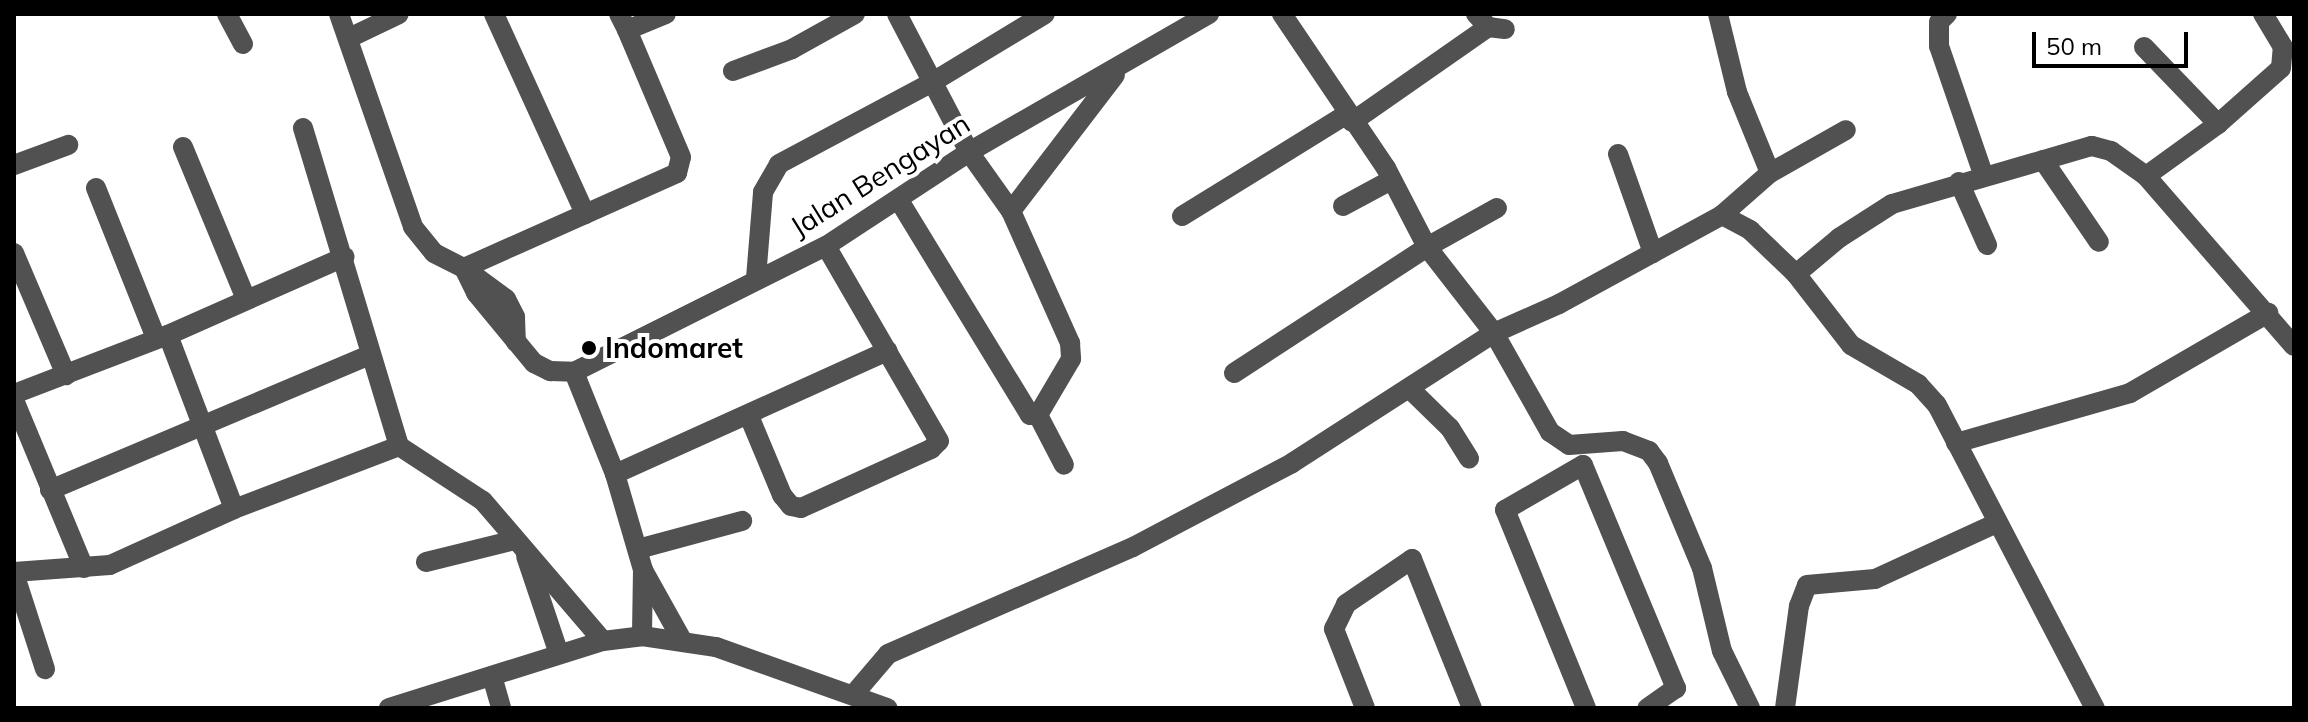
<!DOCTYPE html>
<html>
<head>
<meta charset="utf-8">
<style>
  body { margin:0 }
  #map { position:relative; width:2308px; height:722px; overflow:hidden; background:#fff; font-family:Mulish,sans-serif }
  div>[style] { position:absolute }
  .minor>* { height:20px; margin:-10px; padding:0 10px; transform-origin:10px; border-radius:10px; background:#515151 }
  .dots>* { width:22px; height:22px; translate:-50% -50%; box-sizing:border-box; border:4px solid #fff; border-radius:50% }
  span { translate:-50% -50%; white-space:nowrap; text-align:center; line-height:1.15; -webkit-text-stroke:8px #fff; paint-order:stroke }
  .street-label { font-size:28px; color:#000 }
  .poi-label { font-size:28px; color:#000; font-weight:700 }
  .left { translate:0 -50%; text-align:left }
  .frame { position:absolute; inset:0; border:16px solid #000; pointer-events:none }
  .scale { position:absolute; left:2032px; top:32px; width:156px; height:36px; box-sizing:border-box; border:4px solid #000; border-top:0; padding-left:10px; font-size:24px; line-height:28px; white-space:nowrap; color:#000; -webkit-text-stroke:6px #fff; paint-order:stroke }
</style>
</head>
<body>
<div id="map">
  <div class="minor">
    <div style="left:227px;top:14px;width:34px;rotate:62deg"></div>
    <div style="left:339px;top:14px;width:225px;rotate:70.8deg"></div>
    <div style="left:413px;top:227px;width:33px;rotate:51deg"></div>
    <div style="left:434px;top:253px;width:34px;rotate:27deg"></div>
    <div style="left:464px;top:268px;width:28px;rotate:64deg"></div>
    <div style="left:476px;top:293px;width:91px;rotate:50.4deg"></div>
    <div style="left:534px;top:363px;width:18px;rotate:27deg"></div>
    <div style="left:550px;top:371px;width:24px;rotate:2deg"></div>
    <div style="left:574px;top:372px;width:282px;rotate:-26.6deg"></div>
    <div style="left:826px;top:246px;width:171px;rotate:-33.3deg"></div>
    <div style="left:969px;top:152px;width:277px;rotate:-29.9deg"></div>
    <div style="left:494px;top:14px;width:220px;rotate:65.5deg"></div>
    <div style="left:619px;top:14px;width:18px;rotate:63deg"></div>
    <div style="left:627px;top:30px;width:42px;rotate:-22.3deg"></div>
    <div style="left:897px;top:14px;width:156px;rotate:62.4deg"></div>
    <div style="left:969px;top:152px;width:72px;rotate:54.6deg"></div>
    <div style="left:1011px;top:211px;width:145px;rotate:65.9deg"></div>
    <div style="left:1070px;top:343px;width:16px;rotate:86deg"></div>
    <div style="left:1071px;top:359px;width:65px;rotate:120.5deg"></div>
    <div style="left:1038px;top:415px;width:8px;rotate:180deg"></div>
    <div style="left:1030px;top:415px;width:252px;rotate:-121.4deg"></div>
    <div style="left:1282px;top:14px;width:186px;rotate:56deg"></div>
    <div style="left:1386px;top:168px;width:89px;rotate:62.6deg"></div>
    <div style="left:1427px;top:247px;width:109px;rotate:52.1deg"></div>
    <div style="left:1494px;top:333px;width:114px;rotate:60.5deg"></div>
    <div style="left:1550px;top:432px;width:23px;rotate:34deg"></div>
    <div style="left:1569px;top:445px;width:54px;rotate:-4.2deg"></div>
    <div style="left:1623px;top:441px;width:28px;rotate:21deg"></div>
    <div style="left:1649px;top:451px;width:15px;rotate:53deg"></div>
    <div style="left:1658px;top:463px;width:114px;rotate:67.3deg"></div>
    <div style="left:1702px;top:568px;width:85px;rotate:76.5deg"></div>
    <div style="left:1722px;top:651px;width:64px;rotate:63.8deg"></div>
    <div style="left:1476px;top:14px;width:18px;rotate:47deg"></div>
    <div style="left:1488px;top:27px;width:17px;rotate:7deg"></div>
    <div style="left:1718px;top:14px;width:80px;rotate:76.3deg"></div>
    <div style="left:1737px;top:92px;width:87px;rotate:67.8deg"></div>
    <div style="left:1947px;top:14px;width:11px;rotate:135deg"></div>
    <div style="left:1939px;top:22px;width:24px;rotate:90deg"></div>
    <div style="left:1939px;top:46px;width:135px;rotate:71deg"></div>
    <div style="left:349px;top:38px;width:55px;rotate:-25.6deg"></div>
    <div style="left:2144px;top:47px;width:107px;rotate:46.1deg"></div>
    <div style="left:733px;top:71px;width:63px;rotate:-20.4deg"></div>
    <div style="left:792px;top:49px;width:72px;rotate:-29.1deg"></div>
    <div style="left:1352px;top:122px;width:166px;rotate:-34.9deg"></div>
    <div style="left:303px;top:128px;width:332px;rotate:73.2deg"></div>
    <div style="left:183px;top:147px;width:162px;rotate:67.5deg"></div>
    <div style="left:1618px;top:154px;width:105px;rotate:70.5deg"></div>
    <div style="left:2043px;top:160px;width:99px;rotate:55.7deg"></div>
    <div style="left:14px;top:165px;width:58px;rotate:-20.3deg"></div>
    <div style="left:2146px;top:176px;width:89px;rotate:-35.8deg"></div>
    <div style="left:2218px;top:124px;width:84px;rotate:-41.6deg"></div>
    <div style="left:2281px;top:68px;width:21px;rotate:-85deg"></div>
    <div style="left:2283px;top:47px;width:39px;rotate:-121deg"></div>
    <div style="left:1959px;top:182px;width:69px;rotate:66deg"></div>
    <div style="left:96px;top:188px;width:162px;rotate:68.2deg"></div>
    <div style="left:1343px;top:206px;width:55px;rotate:-28.4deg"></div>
    <div style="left:1011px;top:211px;width:171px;rotate:-52.6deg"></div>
    <div style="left:1722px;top:215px;width:32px;rotate:28deg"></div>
    <div style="left:1750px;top:230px;width:64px;rotate:43.7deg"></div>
    <div style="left:1796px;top:274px;width:90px;rotate:52.2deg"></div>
    <div style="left:1851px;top:345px;width:78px;rotate:30.2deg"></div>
    <div style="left:1918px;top:384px;width:28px;rotate:48deg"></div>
    <div style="left:1937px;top:405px;width:342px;rotate:62.5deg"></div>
    <div style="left:1182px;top:216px;width:194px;rotate:-31.7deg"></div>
    <div style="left:14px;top:253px;width:133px;rotate:66.9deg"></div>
    <div style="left:464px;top:268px;width:233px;rotate:-24deg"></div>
    <div style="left:677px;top:173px;width:16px;rotate:-76deg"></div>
    <div style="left:681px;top:157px;width:138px;rotate:-113deg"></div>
    <div style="left:464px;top:268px;width:52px;rotate:36.4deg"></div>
    <div style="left:506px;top:299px;width:20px;rotate:63deg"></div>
    <div style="left:515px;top:317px;width:25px;rotate:88deg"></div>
    <div style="left:1796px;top:274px;width:56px;rotate:-39.9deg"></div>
    <div style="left:1839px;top:238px;width:63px;rotate:-32.7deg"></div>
    <div style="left:1892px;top:204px;width:208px;rotate:-16.2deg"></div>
    <div style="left:2092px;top:146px;width:20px;rotate:15deg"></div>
    <div style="left:2111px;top:151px;width:43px;rotate:35.5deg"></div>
    <div style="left:2146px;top:176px;width:225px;rotate:49deg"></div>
    <div style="left:756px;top:278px;width:86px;rotate:-85.3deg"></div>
    <div style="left:763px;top:192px;width:32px;rotate:-60deg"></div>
    <div style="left:779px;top:164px;width:172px;rotate:-28.1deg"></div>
    <div style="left:931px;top:83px;width:133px;rotate:-31.2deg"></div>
    <div style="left:168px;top:335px;width:186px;rotate:69.2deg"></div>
    <div style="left:574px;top:372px;width:110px;rotate:68.1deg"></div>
    <div style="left:615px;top:474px;width:100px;rotate:73.7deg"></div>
    <div style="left:643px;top:570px;width:66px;rotate:90.9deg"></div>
    <div style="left:1234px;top:373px;width:230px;rotate:-33.1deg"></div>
    <div style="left:1427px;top:247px;width:80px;rotate:-29.1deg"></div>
    <div style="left:1409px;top:388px;width:57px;rotate:44.3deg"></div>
    <div style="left:1450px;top:428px;width:36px;rotate:58deg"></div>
    <div style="left:14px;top:394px;width:165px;rotate:-21deg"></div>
    <div style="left:168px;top:335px;width:193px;rotate:-23.9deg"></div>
    <div style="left:14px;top:400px;width:182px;rotate:67.4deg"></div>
    <div style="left:1038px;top:415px;width:56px;rotate:62.5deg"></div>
    <div style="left:749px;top:416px;width:86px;rotate:67.3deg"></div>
    <div style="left:782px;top:495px;width:14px;rotate:51deg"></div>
    <div style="left:791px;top:506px;width:10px;rotate:11deg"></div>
    <div style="left:801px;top:508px;width:143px;rotate:-24.4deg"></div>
    <div style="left:931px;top:449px;width:11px;rotate:-45deg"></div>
    <div style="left:939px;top:441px;width:225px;rotate:-120.1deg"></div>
    <div style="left:1956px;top:443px;width:181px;rotate:-16deg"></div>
    <div style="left:2130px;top:393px;width:160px;rotate:-30.1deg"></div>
    <div style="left:615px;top:474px;width:299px;rotate:-24.3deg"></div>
    <div style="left:50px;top:490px;width:347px;rotate:-22.9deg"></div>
    <div style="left:638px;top:549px;width:108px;rotate:-15.1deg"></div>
    <div style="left:526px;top:556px;width:103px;rotate:71.4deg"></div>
    <div style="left:426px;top:562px;width:92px;rotate:-13.9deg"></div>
    <div style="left:643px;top:570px;width:80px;rotate:60.9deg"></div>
    <div style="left:14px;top:572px;width:96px;rotate:-4.2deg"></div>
    <div style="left:110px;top:565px;width:136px;rotate:-24.3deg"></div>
    <div style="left:234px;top:509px;width:177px;rotate:-20.9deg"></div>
    <div style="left:399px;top:446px;width:100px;rotate:33.2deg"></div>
    <div style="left:483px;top:501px;width:184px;rotate:49.4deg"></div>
    <div style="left:14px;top:573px;width:101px;rotate:72.1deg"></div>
    <div style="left:492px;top:676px;width:33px;rotate:74deg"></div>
    <div style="left:854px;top:694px;width:52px;rotate:-49.6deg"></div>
    <div style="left:888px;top:654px;width:267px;rotate:-23.6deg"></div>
    <div style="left:1133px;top:547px;width:180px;rotate:-27.8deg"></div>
    <div style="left:1292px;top:463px;width:240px;rotate:-32.8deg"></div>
    <div style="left:1494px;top:333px;width:71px;rotate:-24deg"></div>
    <div style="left:1559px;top:304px;width:186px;rotate:-28.6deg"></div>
    <div style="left:1722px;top:215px;width:64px;rotate:-41.2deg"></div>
    <div style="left:1770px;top:173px;width:87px;rotate:-29.5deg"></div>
    <div style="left:389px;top:708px;width:224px;rotate:-17.4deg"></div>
    <div style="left:603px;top:641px;width:39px;rotate:-7deg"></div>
    <div style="left:642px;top:636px;width:75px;rotate:8.5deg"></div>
    <div style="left:716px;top:647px;width:182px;rotate:19.6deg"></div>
    <div style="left:1365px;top:708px;width:85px;rotate:-111.4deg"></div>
    <div style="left:1334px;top:629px;width:28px;rotate:-64deg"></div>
    <div style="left:1346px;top:604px;width:80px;rotate:-34.3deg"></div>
    <div style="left:1412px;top:559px;width:161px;rotate:68.1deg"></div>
    <div style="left:1586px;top:708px;width:214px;rotate:-112.2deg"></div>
    <div style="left:1505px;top:510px;width:90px;rotate:-30deg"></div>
    <div style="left:1583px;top:465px;width:242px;rotate:67.4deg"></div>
    <div style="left:1676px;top:688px;width:35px;rotate:145deg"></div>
    <div style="left:1785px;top:708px;width:103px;rotate:-82.2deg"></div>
    <div style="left:1799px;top:606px;width:22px;rotate:-69deg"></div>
    <div style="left:1807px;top:585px;width:68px;rotate:-5deg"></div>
    <div style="left:1875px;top:579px;width:134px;rotate:-24.7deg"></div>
  </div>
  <div class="dots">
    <div style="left:589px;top:348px;background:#000"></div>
  </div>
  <div class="street-label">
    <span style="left:880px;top:175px;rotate:-32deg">Jalan Bengayan</span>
  </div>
  <div class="poi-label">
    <span class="left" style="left:605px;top:348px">Indomaret</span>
  </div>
  <div class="frame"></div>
  <div class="scale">50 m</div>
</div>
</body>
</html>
